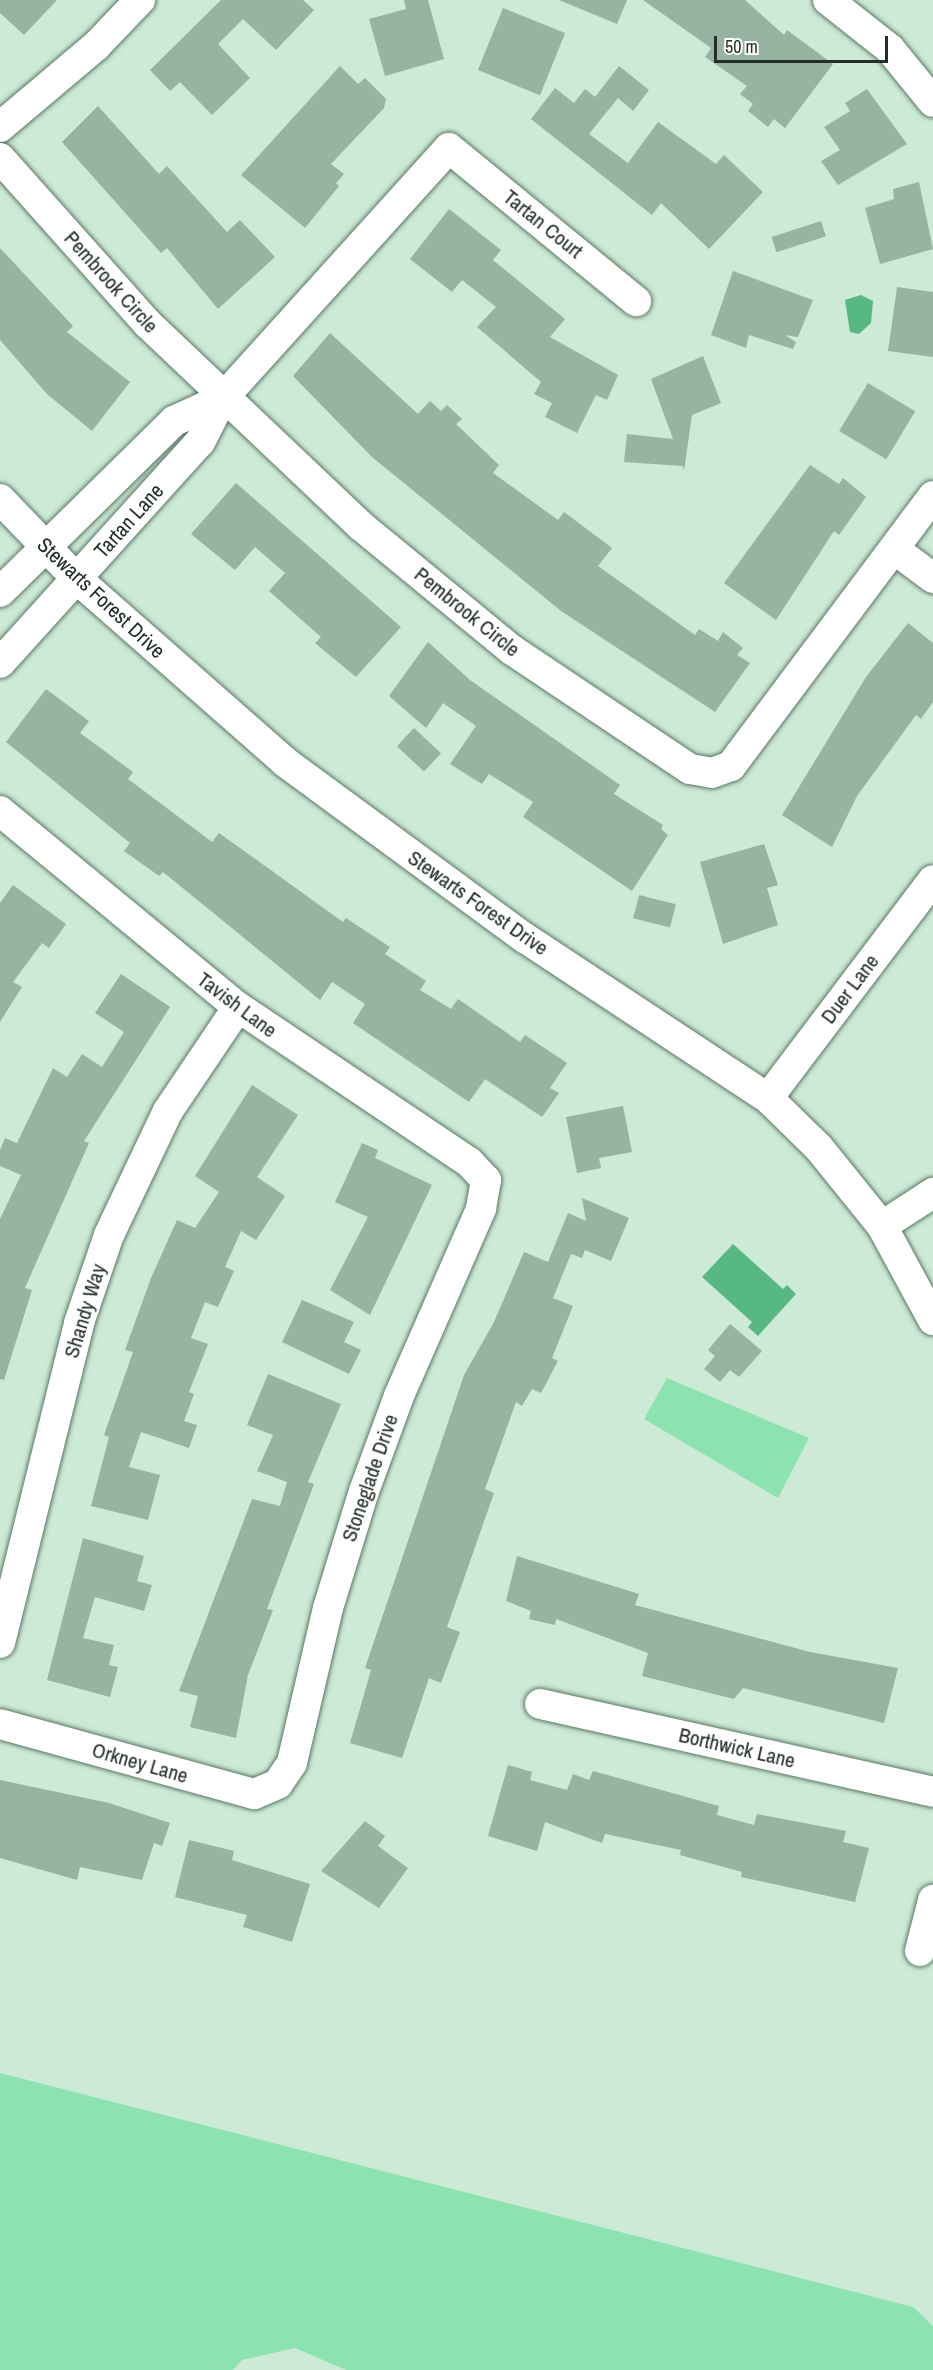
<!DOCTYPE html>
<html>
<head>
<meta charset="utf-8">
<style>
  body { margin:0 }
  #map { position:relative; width:933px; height:2370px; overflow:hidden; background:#ccead6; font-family:"Archivo Narrow",sans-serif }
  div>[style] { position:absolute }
  .green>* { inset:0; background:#8de3af }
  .water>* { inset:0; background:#58b882 }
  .building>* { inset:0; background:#97b3a1; transform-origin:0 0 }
  .roads { filter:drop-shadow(0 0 2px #5c7765) drop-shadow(0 0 2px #5c7765) }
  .minor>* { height:30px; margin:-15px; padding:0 15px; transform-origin:15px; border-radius:15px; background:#fff }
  span { translate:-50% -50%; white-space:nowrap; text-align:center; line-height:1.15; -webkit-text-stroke:4.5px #fff; paint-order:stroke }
  .street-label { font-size:21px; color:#242f28 }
  .scale { position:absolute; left:714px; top:36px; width:174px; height:27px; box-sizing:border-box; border:3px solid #242f28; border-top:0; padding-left:8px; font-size:18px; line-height:21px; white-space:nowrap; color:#242f28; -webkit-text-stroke:4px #fff; paint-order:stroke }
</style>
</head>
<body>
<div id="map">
  <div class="green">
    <div style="clip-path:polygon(667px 1378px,809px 1438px,778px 1498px,644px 1419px)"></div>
    <div style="clip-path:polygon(0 2073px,913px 2307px,933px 2326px,933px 2370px,346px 2370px,295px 2348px,242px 2360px,233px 2370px,0 2370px)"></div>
  </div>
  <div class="water">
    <div style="clip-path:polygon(861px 295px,873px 301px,871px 323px,859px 334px,850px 332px,845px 300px)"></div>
    <div style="clip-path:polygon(733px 1244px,783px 1289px,787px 1285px,796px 1294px,758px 1336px,748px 1327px,752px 1322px,702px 1277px)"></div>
  </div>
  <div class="building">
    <div style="clip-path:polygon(0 0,57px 0,24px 35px,0 13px)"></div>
    <div style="clip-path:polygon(221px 0,303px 0,314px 10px,276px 50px,243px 19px,218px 44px,250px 78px,212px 115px,180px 82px,170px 91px,150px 70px)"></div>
    <div style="clip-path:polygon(404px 0,428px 0,444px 59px,385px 76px,369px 19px,406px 9px)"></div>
    <div style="clip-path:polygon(559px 0,627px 0,617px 24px)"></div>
    <div style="clip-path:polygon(643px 0,745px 0,784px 35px,787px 30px,833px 64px,785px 128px,774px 119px,768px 127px,748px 111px,753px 104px,740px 94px,747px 86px,705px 57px,711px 48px)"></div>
    <div style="left:503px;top:8px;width:67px;height:67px;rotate:22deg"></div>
    <div style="clip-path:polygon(340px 66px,358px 84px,365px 78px,386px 99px,384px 108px,331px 164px,344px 174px,336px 183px,339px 186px,305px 228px,241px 175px)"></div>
    <div style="clip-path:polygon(619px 66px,649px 90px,633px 111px,618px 98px,589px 134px,628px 163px,658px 122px,716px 164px,724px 155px,763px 192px,709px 249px,661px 203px,652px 215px,531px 119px,555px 88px,574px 103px,585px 89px,595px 97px)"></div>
    <div style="clip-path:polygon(867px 89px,907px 144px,838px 185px,821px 161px,840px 150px,824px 127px,850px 111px,845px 103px)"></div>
    <div style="clip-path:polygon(98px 106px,159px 174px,167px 166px,227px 232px,240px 220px,275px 257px,218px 309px,167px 248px,161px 253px,62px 142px)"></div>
    <div style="clip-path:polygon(919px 182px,933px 249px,880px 264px,865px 208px,894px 199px,893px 189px)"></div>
    <div style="clip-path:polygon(449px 209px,501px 250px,493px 260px,565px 319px,550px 337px,618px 375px,607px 400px,596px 395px,577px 433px,545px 417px,552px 403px,534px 394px,541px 382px,477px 327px,496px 307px,462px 280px,452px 292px,410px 259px)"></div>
    <div style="left:821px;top:221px;width:16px;height:52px;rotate:72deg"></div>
    <div style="clip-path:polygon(0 248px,73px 326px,67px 332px,130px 382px,92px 431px,47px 394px,0 340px)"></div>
    <div style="clip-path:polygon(733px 271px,813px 300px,798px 337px,785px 335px,796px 342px,793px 349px,749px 335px,746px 348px,711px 335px)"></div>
    <div style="clip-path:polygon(897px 287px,933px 292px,933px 357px,888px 351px)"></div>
    <div style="clip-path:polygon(330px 333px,418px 414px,430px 401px,441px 411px,447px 405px,462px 419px,456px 424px,499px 465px,493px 473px,558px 520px,564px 512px,612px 548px,598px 566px,695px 635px,699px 629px,718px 641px,723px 632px,743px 648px,737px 655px,750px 663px,715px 712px,561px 611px,372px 457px,293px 376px)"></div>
    <div style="clip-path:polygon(703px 356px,721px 403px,692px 415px,684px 471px,683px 466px,624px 462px,627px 434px,673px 439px,651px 379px)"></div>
    <div style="left:868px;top:383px;width:55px;height:56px;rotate:31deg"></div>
    <div style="clip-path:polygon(810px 465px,839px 484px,843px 478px,866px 497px,839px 535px,834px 531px,776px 620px,724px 583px)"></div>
    <div style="clip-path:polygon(236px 483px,401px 627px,356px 677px,315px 643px,321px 637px,269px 591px,285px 573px,255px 547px,235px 570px,191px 534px)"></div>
    <div style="clip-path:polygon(908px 623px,933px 643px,933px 702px,921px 719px,916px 715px,857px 796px,832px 847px,782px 815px,866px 677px)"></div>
    <div style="clip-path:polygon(428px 642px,470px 680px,620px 785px,614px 794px,663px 825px,661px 829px,668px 835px,632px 891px,523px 817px,533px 802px,489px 774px,482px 784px,450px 764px,476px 726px,443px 703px,426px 728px,389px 696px)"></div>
    <div style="clip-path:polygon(46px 689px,89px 721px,80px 733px,133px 772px,128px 779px,212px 842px,219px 833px,343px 922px,346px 918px,390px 947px,385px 954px,426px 981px,420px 990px,451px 1009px,458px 999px,520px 1042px,525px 1035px,567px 1063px,550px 1088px,559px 1093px,542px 1117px,485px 1079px,469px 1102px,353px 1023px,365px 1004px,332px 982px,320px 1000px,163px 872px,159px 876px,124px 851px,130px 843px,6px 742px)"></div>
    <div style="left:414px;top:728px;width:37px;height:25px;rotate:43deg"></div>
    <div style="clip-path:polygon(764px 844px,778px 885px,767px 888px,778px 925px,723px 944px,700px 862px)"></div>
    <div style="clip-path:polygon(13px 885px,66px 924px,49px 948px,42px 943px,13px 982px,22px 987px,0 1022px,0 903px)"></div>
    <div style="left:639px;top:895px;width:38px;height:24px;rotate:14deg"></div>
    <div style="clip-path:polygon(121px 974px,170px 1007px,84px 1141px,89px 1143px,25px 1288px,32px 1290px,4px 1380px,0 1379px,0 1219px,21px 1175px,0 1166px,0 1150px,5px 1138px,17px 1143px,53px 1068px,67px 1077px,82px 1054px,102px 1067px,124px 1032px,95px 1013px)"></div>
    <div style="clip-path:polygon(252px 1085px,298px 1115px,257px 1177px,285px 1196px,256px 1240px,241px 1231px,225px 1267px,234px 1271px,218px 1307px,205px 1302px,191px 1338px,208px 1344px,189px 1392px,194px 1394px,184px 1421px,197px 1425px,189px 1448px,141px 1432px,129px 1467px,160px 1475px,148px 1520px,91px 1506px,109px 1437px,104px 1435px,133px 1352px,125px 1350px,151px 1278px,177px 1220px,195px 1228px,219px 1192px,195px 1176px)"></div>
    <div style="clip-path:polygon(623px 1106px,632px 1152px,599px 1158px,601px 1168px,577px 1173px,566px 1117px)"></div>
    <div style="clip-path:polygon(362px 1143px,378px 1150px,375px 1158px,432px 1185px,370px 1315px,330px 1290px,368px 1217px,335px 1202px)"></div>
    <div style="clip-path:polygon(582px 1198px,629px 1218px,611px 1261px,585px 1250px,582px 1258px,571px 1254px,553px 1298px,573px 1306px,552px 1358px,558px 1361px,541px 1393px,532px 1389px,522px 1406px,516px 1402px,485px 1489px,494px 1493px,447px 1627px,460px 1632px,441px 1683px,429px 1678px,402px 1758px,350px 1743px,371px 1670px,365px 1668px,464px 1375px,494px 1322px,524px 1252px,548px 1262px,568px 1213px,586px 1221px)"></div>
    <div style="clip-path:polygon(302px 1300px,354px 1322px,344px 1342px,361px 1350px,349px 1374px,282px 1342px)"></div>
    <div style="clip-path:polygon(730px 1324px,762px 1351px,739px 1377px,730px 1370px,720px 1382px,704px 1369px,715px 1356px,708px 1350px)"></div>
    <div style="clip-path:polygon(268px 1374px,341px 1404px,308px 1482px,314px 1484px,267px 1609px,273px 1610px,248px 1675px,236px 1738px,190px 1727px,198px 1696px,179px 1691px,252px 1499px,280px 1506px,287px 1482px,257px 1471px,273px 1435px,247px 1425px)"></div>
    <div style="clip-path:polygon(83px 1538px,144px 1556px,137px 1581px,152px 1585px,144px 1611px,95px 1597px,83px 1638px,114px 1645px,109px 1665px,118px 1667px,110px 1697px,47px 1680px)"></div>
    <div style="clip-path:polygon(517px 1556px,639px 1594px,635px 1605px,810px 1652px,898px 1668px,884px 1723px,743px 1688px,734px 1699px,642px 1676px,648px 1653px,556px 1619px,555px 1625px,529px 1619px,531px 1611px,506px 1601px)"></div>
    <div style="clip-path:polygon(508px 1765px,532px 1772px,530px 1780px,567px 1790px,573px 1774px,589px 1780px,593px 1771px,719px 1806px,717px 1815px,754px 1825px,757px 1814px,846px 1831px,843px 1842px,869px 1848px,855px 1902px,741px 1877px,742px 1872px,680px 1855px,681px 1850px,605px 1834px,602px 1843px,545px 1822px,537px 1851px,488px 1836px)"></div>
    <div style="clip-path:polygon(0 1780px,109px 1803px,170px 1823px,162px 1846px,154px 1843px,142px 1880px,80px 1867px,77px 1880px,0 1858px)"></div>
    <div style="clip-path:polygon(365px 1821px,385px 1836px,378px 1846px,408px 1868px,379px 1908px,321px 1871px)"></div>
    <div style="clip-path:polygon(189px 1840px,234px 1851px,232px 1860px,310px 1884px,292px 1942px,243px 1927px,247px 1915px,175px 1897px)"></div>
  </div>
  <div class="roads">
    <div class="minor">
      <div style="left:828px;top:0;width:79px;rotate:38.3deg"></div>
      <div style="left:890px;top:49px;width:68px;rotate:50.9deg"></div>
      <div style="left:0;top:127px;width:126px;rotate:-40.2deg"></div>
      <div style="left:96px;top:46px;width:64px;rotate:-46.3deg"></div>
      <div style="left:0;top:158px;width:222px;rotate:48.3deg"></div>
      <div style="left:148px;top:324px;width:294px;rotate:43.5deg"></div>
      <div style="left:361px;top:526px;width:195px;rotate:39.4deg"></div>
      <div style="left:512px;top:650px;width:214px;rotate:33.8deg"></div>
      <div style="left:690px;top:769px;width:22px;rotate:10deg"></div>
      <div style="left:712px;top:773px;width:20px;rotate:-20deg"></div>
      <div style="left:731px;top:766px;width:337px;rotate:-53.2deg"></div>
      <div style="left:0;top:499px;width:111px;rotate:46.1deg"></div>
      <div style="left:77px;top:579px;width:277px;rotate:41.3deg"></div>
      <div style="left:285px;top:762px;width:298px;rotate:36.3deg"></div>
      <div style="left:525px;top:938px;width:291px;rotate:33.4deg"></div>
      <div style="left:768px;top:1098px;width:71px;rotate:44.4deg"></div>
      <div style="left:819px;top:1148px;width:100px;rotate:51.1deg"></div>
      <div style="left:882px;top:1226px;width:107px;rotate:61.5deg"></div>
      <div style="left:894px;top:549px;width:49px;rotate:36.6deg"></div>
      <div style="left:0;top:592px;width:244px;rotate:-44.5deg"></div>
      <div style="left:174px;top:421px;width:53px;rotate:-24.6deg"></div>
      <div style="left:0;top:663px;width:298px;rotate:-47.9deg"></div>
      <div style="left:200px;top:442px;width:48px;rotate:-62.9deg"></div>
      <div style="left:222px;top:399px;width:338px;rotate:-47.9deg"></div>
      <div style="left:449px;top:148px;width:242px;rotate:39.3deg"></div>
      <div style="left:0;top:811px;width:308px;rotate:39.5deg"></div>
      <div style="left:238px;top:1007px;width:278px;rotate:33.9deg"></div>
      <div style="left:469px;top:1162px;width:25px;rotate:47deg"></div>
      <div style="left:486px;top:1180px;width:29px;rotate:100deg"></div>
      <div style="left:481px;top:1209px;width:204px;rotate:113.7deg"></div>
      <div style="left:399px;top:1396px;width:101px;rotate:110.2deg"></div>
      <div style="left:364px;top:1491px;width:122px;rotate:107.1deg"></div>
      <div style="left:328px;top:1608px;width:159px;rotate:103.1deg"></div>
      <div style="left:292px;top:1763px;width:25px;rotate:124deg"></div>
      <div style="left:278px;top:1784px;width:26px;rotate:157deg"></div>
      <div style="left:254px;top:1794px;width:263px;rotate:-164.6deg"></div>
      <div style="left:768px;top:1098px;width:273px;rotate:-52.9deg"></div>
      <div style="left:882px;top:1226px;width:61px;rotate:-32.9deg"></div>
      <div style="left:0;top:1643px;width:330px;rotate:-76.1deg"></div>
      <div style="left:79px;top:1323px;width:93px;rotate:-71.2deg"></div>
      <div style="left:109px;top:1235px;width:137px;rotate:-64.6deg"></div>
      <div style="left:168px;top:1111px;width:125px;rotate:-56.1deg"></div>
      <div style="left:540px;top:1704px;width:403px;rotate:12.6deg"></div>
      <div style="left:920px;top:1951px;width:53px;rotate:-75.7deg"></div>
    </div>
  </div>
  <div class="street-label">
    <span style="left:543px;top:224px;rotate:39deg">Tartan Court</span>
    <span style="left:111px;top:282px;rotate:48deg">Pembrook Circle</span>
    <span style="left:129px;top:521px;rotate:-48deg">Tartan Lane</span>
    <span style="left:101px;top:598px;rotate:43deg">Stewarts Forest Drive</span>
    <span style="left:467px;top:612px;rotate:39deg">Pembrook Circle</span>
    <span style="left:478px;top:903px;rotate:35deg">Stewarts Forest Drive</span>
    <span style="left:850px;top:989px;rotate:-53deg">Duer Lane</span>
    <span style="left:237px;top:1005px;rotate:37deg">Tavish Lane</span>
    <span style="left:85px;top:1311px;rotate:-73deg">Shandy Way</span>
    <span style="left:370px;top:1478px;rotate:-71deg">Stoneglade Drive</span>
    <span style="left:737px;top:1748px;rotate:13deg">Borthwick Lane</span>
    <span style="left:140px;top:1763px;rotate:16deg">Orkney Lane</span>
  </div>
  <div class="scale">50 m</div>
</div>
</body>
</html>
